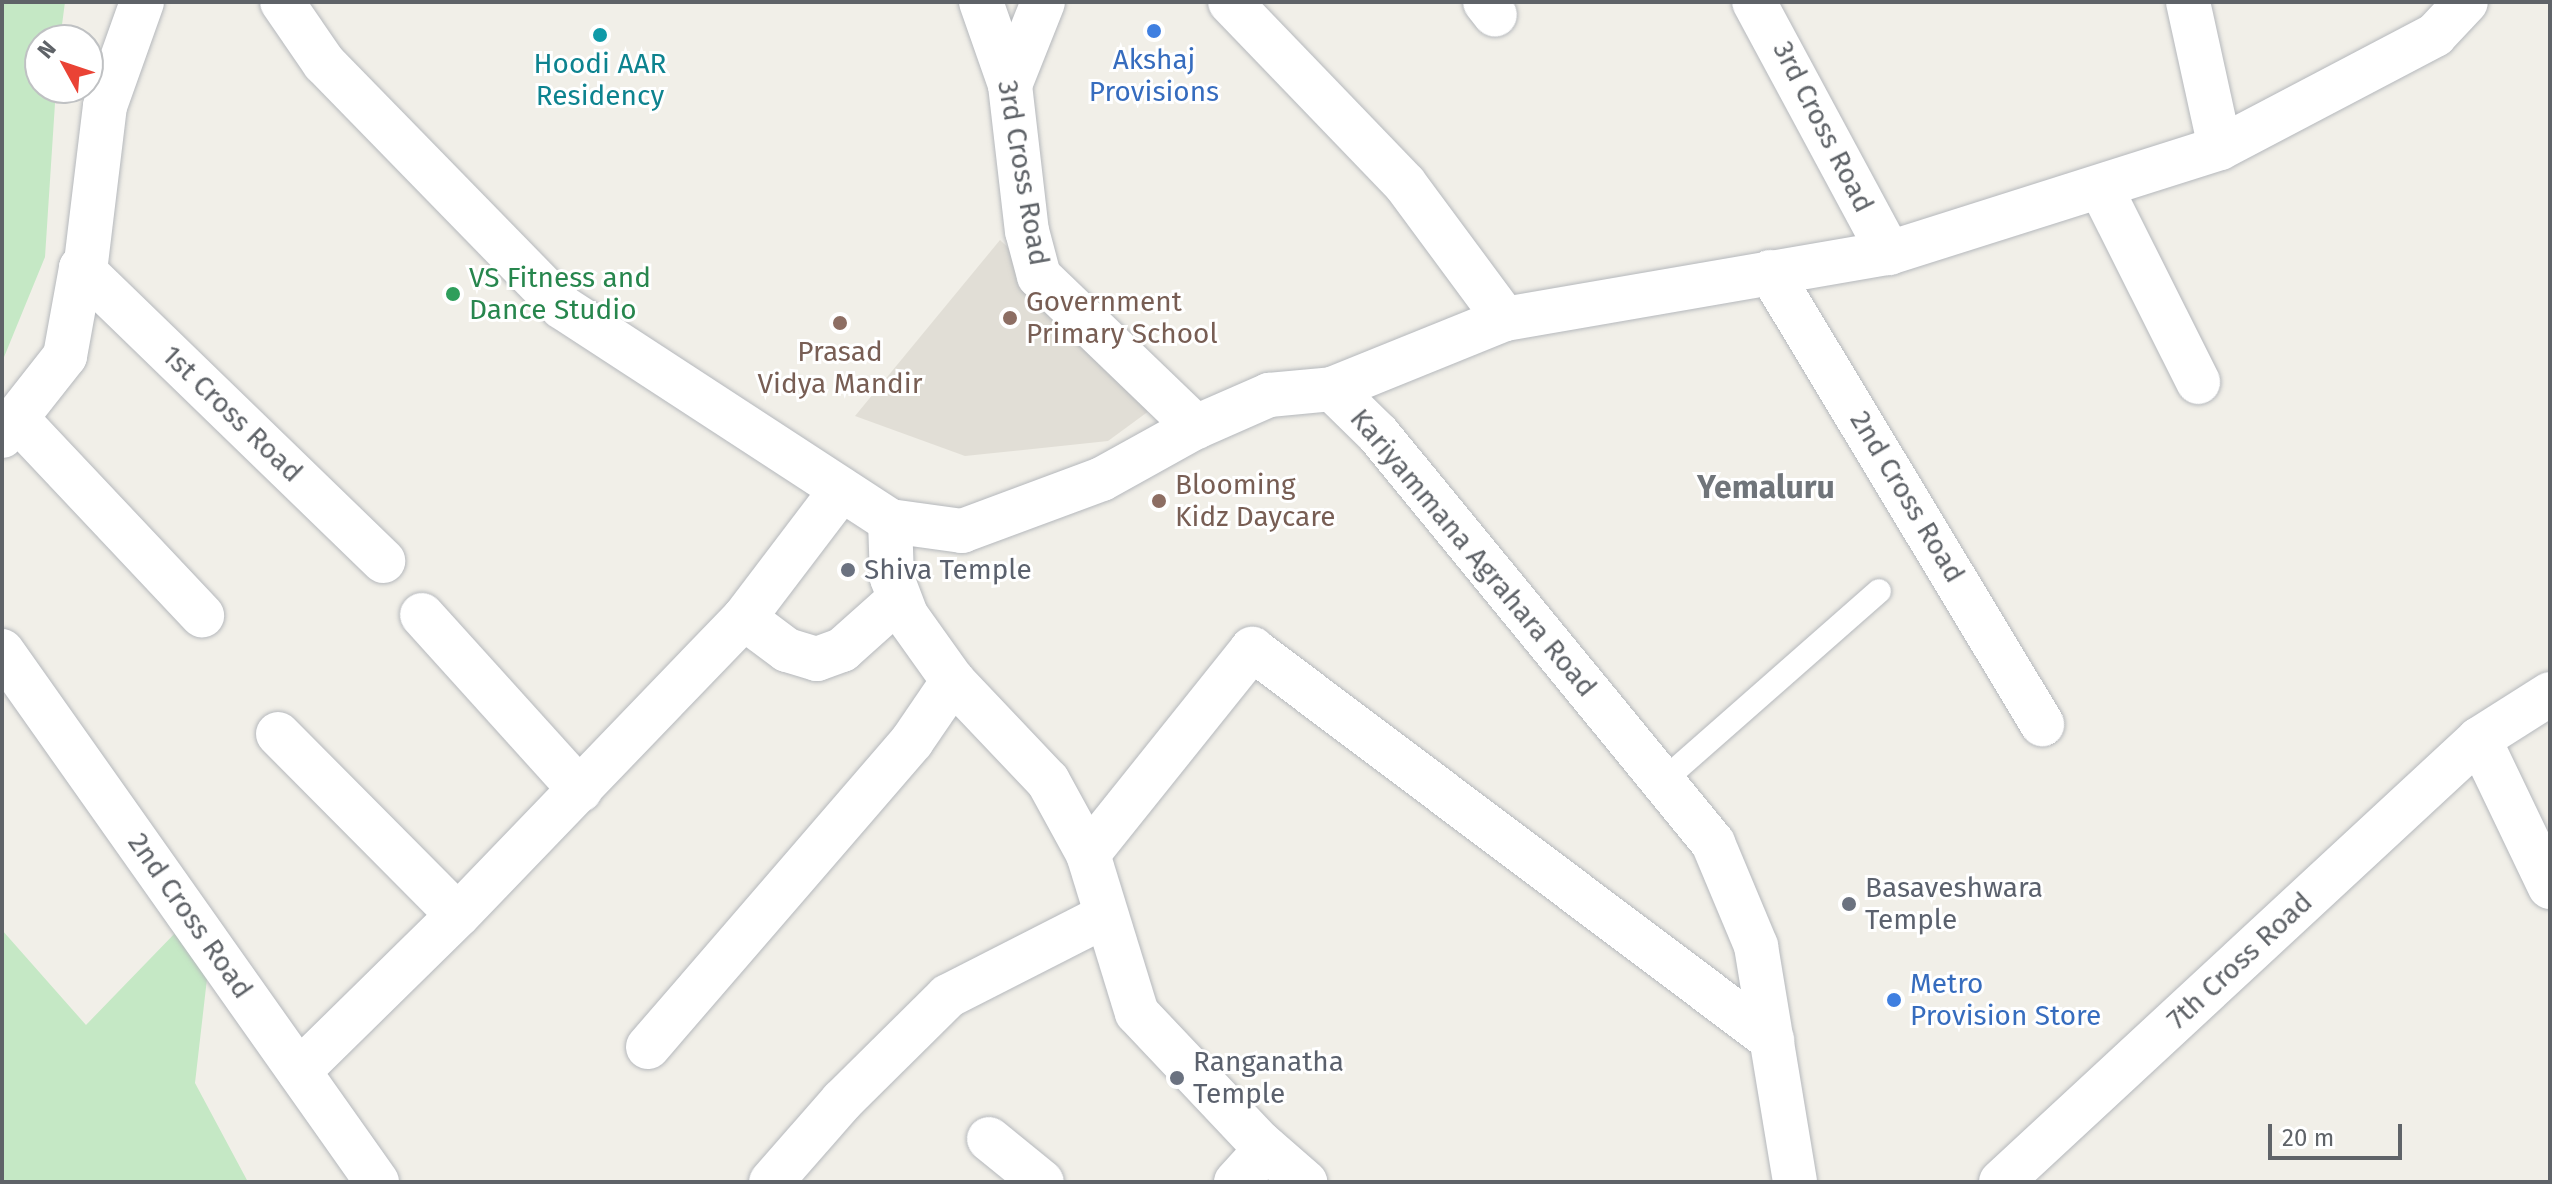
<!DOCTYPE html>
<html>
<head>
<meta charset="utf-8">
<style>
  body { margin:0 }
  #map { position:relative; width:2552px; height:1184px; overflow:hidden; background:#f1efe8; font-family:"Fira Sans",sans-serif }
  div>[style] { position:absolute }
  .education>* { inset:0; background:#e1ded6 }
  .green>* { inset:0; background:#c5e8c5 }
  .roads { filter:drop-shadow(0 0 2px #b5b8bc) drop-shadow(0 0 2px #b5b8bc) }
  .lane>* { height:24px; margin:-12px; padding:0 12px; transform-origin:12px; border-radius:12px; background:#fff }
  .street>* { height:44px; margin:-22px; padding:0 22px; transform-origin:22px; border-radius:22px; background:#fff }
  .secondary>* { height:44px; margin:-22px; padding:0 22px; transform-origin:22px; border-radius:22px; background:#fff }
  .dots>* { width:22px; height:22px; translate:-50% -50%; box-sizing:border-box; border:4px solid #fff; border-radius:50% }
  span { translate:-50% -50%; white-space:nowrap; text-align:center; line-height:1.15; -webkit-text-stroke:6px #fff; paint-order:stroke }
  .shop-label { font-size:28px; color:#366cbe }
  .left { translate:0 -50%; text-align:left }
  .culture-label { font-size:28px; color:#0d838f }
  .street-label { font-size:28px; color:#5f6368 }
  .leisure-label { font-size:28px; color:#27864d }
  .education-label { font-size:28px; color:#785e54 }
  .worship-label { font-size:28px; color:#5b616d }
  .quarter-label { font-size:32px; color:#70757a; font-weight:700 }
  .frame { position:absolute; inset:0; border:4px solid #5f6368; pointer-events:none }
  .north { position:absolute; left:24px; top:24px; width:80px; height:80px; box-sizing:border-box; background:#fff; border:2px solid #bfc1c3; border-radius:50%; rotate:310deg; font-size:22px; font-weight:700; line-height:32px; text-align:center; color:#5f6368 }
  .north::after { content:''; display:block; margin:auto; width:28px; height:36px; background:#ea4335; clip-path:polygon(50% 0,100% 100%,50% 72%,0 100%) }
  .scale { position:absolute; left:2268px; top:1124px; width:134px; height:36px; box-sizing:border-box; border:4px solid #5f6368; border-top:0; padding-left:10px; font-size:24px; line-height:28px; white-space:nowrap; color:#5f6368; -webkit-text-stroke:6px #fff; paint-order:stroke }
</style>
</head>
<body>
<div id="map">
  <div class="education">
    <div style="clip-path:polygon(1000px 240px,1168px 397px,1108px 441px,965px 456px,855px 416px)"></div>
  </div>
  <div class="green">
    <div style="clip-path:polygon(2px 2px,65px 2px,60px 40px,40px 40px,40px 88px,56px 88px,45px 257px,2px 362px)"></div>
    <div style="clip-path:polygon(2px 930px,86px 1025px,178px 930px,208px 970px,195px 1083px,248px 1182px,2px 1182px)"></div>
  </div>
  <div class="roads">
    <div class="lane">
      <div style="left:1664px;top:780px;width:286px;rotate:-41.3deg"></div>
    </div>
    <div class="street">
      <div style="left:981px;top:2px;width:88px;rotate:70.7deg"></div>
      <div style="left:1010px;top:85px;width:147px;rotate:83.4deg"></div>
      <div style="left:1027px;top:231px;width:47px;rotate:75.1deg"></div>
      <div style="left:1039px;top:276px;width:218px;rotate:43.9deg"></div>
      <div style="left:1230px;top:2px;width:252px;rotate:46.1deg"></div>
      <div style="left:1405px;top:184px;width:168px;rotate:53.5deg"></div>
      <div style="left:1485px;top:2px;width:16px;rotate:52deg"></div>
      <div style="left:1754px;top:2px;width:285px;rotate:61.7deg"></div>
      <div style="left:2188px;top:2px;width:149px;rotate:77.6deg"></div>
      <div style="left:1010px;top:85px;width:89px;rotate:-68.3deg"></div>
      <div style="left:2101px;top:188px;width:217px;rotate:63.4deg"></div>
      <div style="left:81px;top:268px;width:421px;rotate:44.1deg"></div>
      <div style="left:1770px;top:272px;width:528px;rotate:58.96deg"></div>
      <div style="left:1332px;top:389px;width:187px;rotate:-22deg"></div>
      <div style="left:1505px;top:319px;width:390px;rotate:-9.8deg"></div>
      <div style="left:1889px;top:253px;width:347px;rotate:-17.6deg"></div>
      <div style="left:2220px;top:148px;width:243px;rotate:-27.7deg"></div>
      <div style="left:2435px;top:35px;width:45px;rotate:-46.8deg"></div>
      <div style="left:17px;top:419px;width:270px;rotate:46.7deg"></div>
      <div style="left:2px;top:436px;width:102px;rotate:-51.8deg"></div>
      <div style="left:65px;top:356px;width:89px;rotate:-79.7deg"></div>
      <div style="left:81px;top:268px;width:5px;rotate:37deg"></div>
      <div style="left:85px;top:271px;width:166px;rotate:-83.1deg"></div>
      <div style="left:105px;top:106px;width:110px;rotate:-70.4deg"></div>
      <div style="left:890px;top:521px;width:57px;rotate:88deg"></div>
      <div style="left:892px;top:578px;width:40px;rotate:69deg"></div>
      <div style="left:906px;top:615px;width:81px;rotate:54.5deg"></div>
      <div style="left:953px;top:681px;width:138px;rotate:46.5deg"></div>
      <div style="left:1048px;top:781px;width:83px;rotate:61.3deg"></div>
      <div style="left:1088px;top:854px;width:166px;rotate:72.9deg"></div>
      <div style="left:1137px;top:1013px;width:179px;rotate:46.6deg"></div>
      <div style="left:1260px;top:1143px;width:60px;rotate:40.9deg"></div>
      <div style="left:422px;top:615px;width:236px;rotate:47.9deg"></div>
      <div style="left:744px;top:618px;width:54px;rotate:36.7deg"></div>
      <div style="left:787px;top:650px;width:31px;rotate:17deg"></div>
      <div style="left:817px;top:659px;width:27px;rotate:-20deg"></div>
      <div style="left:842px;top:650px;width:76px;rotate:-41.8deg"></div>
      <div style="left:2px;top:651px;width:650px;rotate:54.77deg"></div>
      <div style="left:278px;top:734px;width:255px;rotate:45.2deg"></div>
      <div style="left:2479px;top:739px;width:164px;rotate:64.4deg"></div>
      <div style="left:1088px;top:854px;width:263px;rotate:-51.3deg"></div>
      <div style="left:1252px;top:649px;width:651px;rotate:36.94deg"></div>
      <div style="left:648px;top:1047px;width:404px;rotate:-49.2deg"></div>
      <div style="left:912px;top:741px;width:73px;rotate:-55.7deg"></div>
      <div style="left:299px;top:1071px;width:223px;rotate:-44.5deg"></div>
      <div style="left:458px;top:915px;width:412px;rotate:-46.1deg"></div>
      <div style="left:744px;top:618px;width:161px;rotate:-52.8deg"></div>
      <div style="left:989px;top:1139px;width:68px;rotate:39.1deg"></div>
      <div style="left:771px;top:1182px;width:108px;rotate:-48.8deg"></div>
      <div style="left:842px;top:1101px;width:149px;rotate:-44.7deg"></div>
      <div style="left:948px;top:996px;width:174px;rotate:-27deg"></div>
      <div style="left:1236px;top:1182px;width:45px;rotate:-47.7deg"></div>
      <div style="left:2001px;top:1182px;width:652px;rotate:-42.82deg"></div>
      <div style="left:2479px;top:739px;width:84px;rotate:-32.4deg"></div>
    </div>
    <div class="secondary">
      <div style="left:282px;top:2px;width:74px;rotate:55.5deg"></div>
      <div style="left:324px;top:63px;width:341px;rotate:45.7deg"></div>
      <div style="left:562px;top:307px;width:392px;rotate:33.1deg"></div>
      <div style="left:890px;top:521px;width:73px;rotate:7.9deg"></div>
      <div style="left:962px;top:531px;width:149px;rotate:-20.4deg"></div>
      <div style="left:1102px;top:479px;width:107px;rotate:-29deg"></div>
      <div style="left:1196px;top:427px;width:80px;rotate:-23.7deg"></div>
      <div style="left:1269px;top:395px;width:63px;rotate:-5.4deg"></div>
      <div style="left:1332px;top:389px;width:64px;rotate:44.4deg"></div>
      <div style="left:1378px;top:434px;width:529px;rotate:50.68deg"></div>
      <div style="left:1713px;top:843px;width:112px;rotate:67.3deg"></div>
      <div style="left:1756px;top:946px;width:239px;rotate:80.6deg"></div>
    </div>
  </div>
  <div class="dots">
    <div style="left:1154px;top:31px;background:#3f7fe0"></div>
    <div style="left:600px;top:35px;background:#0f9aa8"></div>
    <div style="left:453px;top:294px;background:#2e9e5b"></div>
    <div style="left:1010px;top:318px;background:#8d6e63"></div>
    <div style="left:840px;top:323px;background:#8d6e63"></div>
    <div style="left:1159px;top:501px;background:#8d6e63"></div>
    <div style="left:848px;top:570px;background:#6b7280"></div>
    <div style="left:1849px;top:904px;background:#6b7280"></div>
    <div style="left:1894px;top:1000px;background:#3f7fe0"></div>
    <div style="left:1177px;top:1078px;background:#6b7280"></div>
  </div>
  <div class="shop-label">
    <span style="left:1154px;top:76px">Akshaj<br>Provisions</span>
    <span class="left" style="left:1910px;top:1000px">Metro<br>Provision Store</span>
  </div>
  <div class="culture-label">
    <span style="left:600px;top:80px">Hoodi AAR<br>Residency</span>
  </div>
  <div class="street-label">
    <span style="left:1823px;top:127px;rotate:63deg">3rd Cross Road</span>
    <span style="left:1023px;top:173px;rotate:80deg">3rd Cross Road</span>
    <span style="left:232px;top:414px;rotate:44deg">1st Cross Road</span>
    <span style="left:1907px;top:497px;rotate:59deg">2nd Cross Road</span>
    <span style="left:1473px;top:553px;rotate:50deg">Kariyammana Agrahara Road</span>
    <span style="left:190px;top:916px;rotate:55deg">2nd Cross Road</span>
    <span style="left:2240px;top:961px;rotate:-43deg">7th Cross Road</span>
  </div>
  <div class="leisure-label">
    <span class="left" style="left:469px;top:294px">VS Fitness and<br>Dance Studio</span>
  </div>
  <div class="education-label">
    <span class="left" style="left:1026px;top:318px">Government<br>Primary School</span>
    <span style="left:840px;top:368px">Prasad<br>Vidya Mandir</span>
    <span class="left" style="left:1175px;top:501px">Blooming<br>Kidz Daycare</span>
  </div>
  <div class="worship-label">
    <span class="left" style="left:864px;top:570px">Shiva Temple</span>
    <span class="left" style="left:1865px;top:904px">Basaveshwara<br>Temple</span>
    <span class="left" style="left:1193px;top:1078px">Ranganatha<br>Temple</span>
  </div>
  <div class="quarter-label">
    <span style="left:1766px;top:487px">Yemaluru</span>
  </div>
  <div class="frame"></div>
  <div class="north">N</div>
  <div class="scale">20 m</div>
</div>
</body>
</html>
